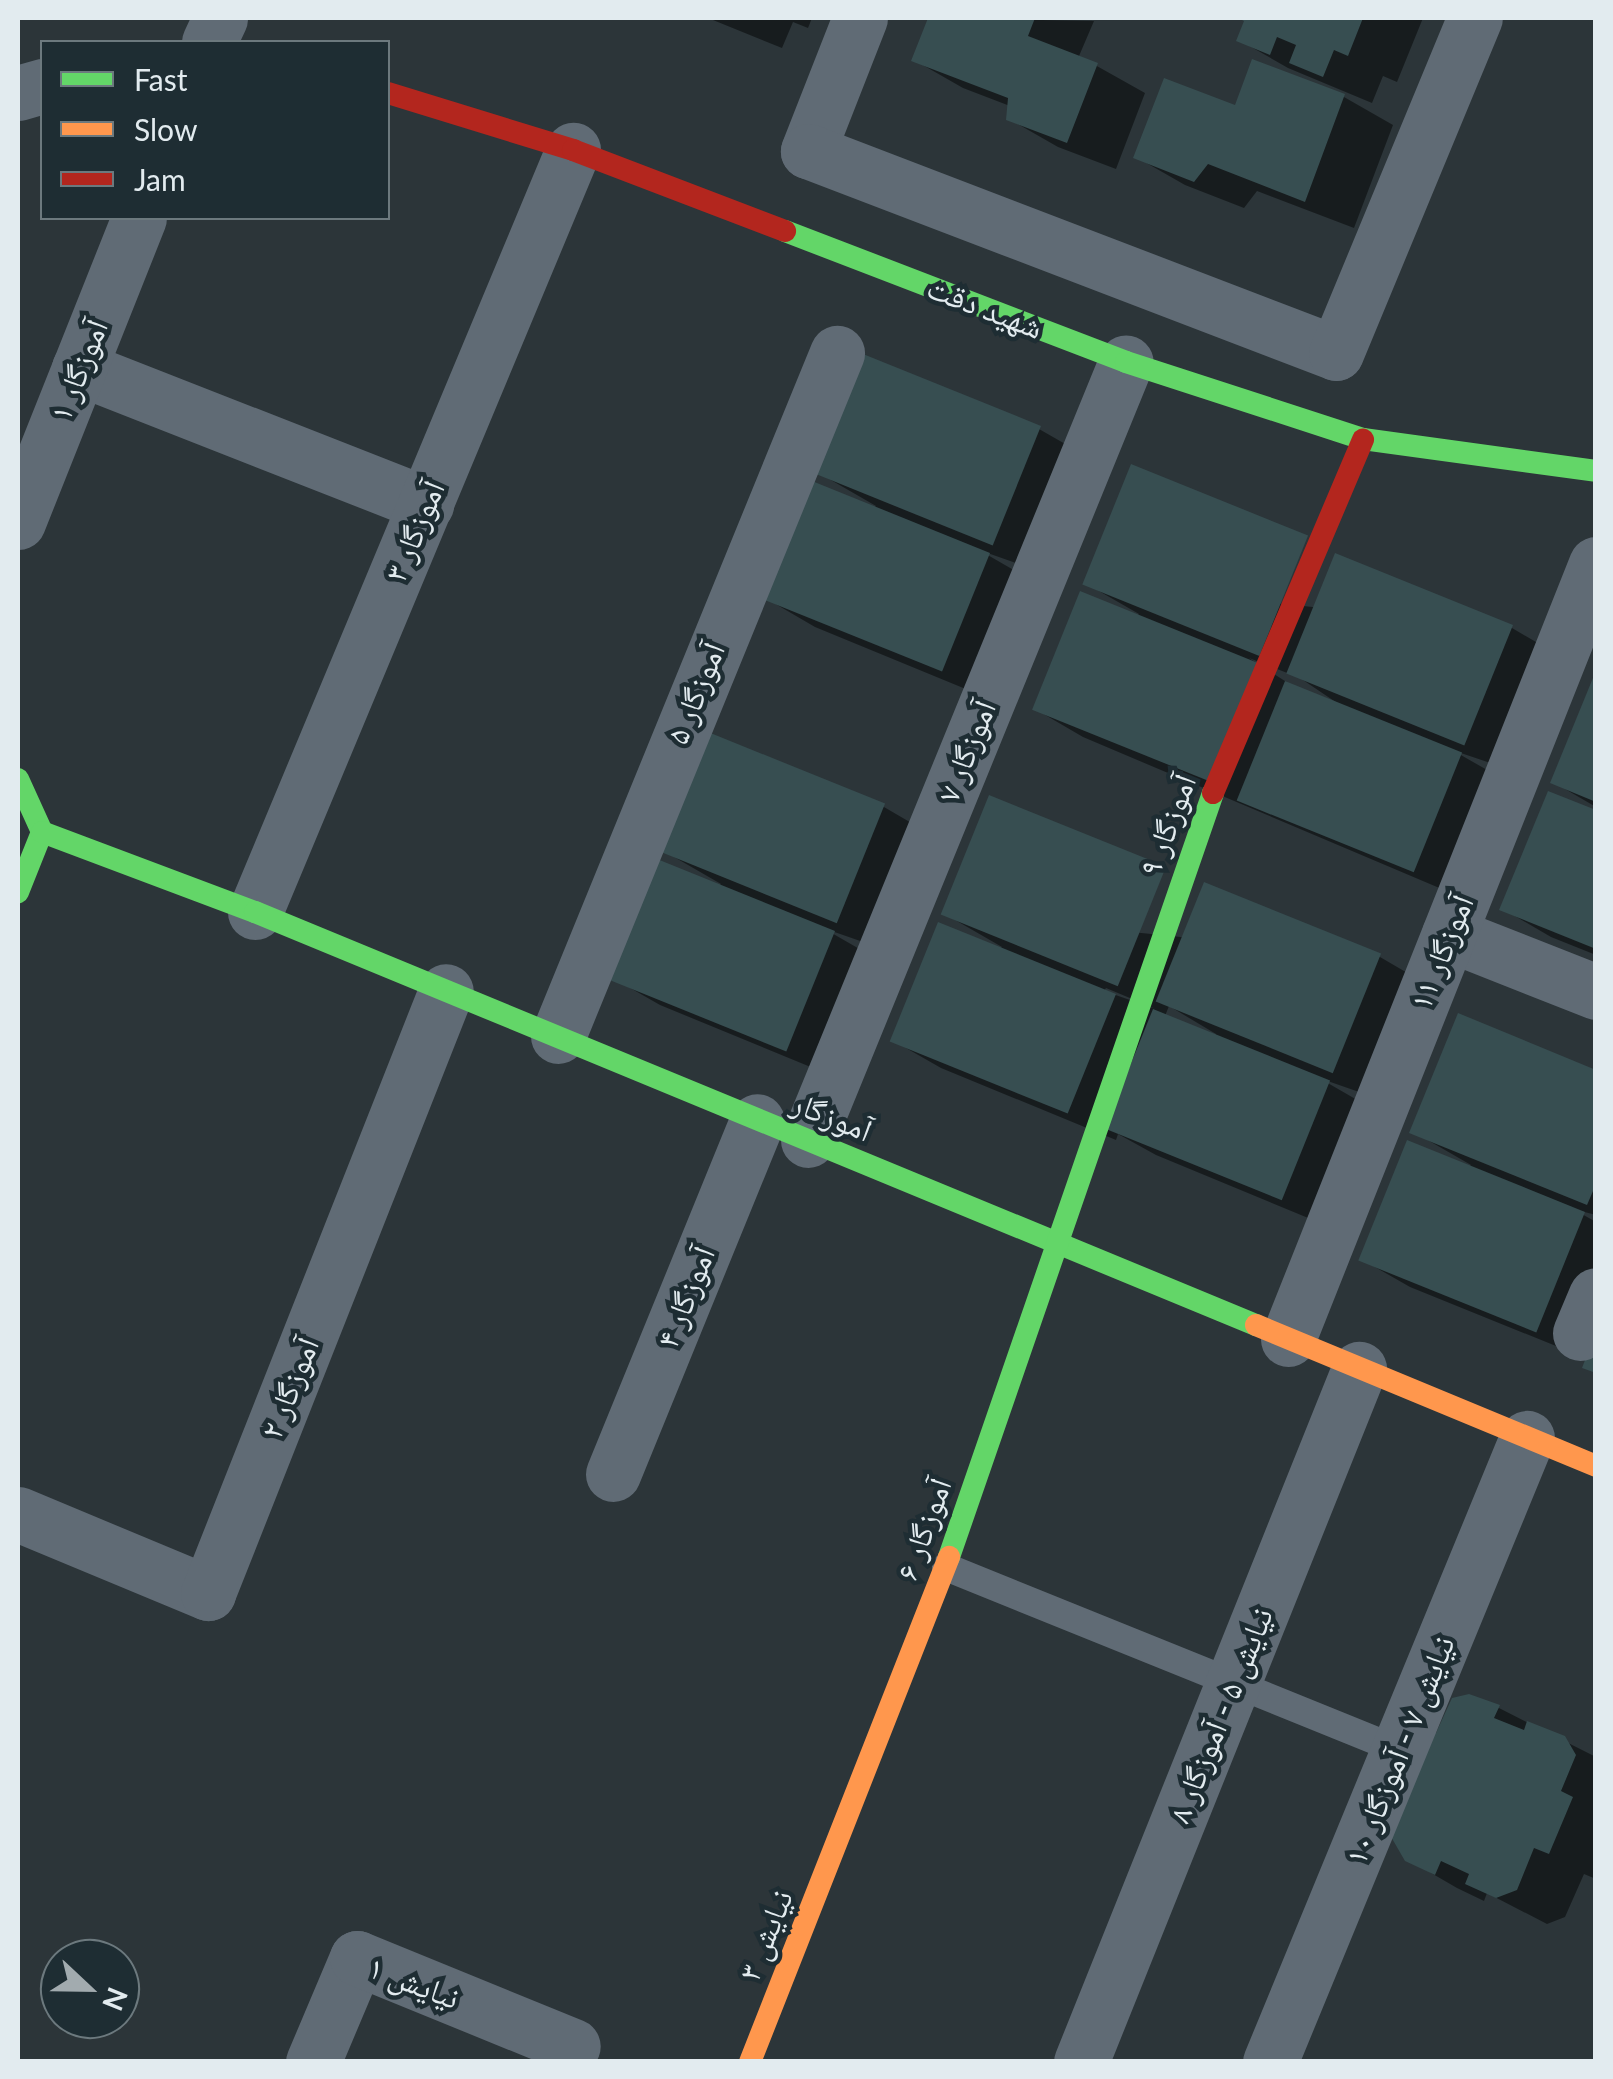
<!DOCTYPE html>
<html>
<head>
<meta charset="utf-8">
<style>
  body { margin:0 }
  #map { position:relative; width:1613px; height:2079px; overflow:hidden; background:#2c3539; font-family:Lato,"Noto Naskh Arabic",sans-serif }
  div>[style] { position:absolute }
  .shadow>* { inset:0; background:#0007 }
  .building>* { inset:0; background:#374e51; transform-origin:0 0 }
  .lane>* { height:28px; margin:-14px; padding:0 14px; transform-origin:14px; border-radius:14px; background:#606b75 }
  .street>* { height:55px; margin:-27.5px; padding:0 27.5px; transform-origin:27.5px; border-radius:27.5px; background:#606b75 }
  .fast>* { height:22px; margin:-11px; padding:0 11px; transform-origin:11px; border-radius:11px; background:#63d668 }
  .slow>* { height:22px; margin:-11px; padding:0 11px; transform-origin:11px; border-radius:11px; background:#ff974d }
  .jam>* { height:22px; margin:-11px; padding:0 11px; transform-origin:11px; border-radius:11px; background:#b3261e }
  span { translate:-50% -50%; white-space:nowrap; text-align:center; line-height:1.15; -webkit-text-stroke:9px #1e2d33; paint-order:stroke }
  .street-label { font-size:32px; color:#e2ebef }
  .frame { position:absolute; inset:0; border:20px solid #e2ebef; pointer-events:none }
  .legend { position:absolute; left:40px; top:40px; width:350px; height:180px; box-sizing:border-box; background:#1e2d33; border:2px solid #6c797e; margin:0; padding:12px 18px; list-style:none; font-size:30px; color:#e2ebef }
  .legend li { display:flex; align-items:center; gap:20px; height:50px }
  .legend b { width:50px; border:2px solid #6c797e }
  .north { position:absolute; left:40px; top:1939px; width:100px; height:100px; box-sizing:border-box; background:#1e2d33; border:2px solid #6c797e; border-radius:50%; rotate:112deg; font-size:28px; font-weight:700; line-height:40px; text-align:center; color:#e2ebef }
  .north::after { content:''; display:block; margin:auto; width:35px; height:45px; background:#a2abaf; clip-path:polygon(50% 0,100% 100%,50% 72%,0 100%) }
</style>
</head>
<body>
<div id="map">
  <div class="shadow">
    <div style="clip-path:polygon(708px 18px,812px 18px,808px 28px,793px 22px,782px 48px)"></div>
    <div style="clip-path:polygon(931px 18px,1094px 21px,1079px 56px,1145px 93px,1116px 169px,1058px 147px,1009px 119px,1010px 106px,963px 88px,914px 60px)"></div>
    <div style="clip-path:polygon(1243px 18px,1423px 18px,1397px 82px,1383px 76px,1372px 103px,1288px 68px,1239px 40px,1247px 20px)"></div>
    <div style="clip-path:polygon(1254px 62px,1344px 97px,1393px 125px,1354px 228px,1257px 191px,1244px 208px,1185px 185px,1136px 157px,1236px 108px)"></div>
    <div style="clip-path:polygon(1039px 429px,1088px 457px,1041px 572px,979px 550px,1038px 584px,990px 699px,815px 627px,767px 599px,876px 506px,817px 472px)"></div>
    <div style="clip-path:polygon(evenodd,1085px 583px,1512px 628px,1560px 656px,1514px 771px,1452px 750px,1510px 783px,1463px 898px,1083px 737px,1035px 709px,1139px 614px,1085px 583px,1249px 658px,1300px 678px,1346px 709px,1296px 688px,1249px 658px)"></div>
    <div style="clip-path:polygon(1596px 679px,1596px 807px,1553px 782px)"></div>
    <div style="clip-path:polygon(884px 807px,932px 835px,886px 950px,823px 928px,882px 962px,835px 1077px,660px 1005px,611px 977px,721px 884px,662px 850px)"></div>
    <div style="clip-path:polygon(1596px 813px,1596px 955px,1551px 937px,1503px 909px)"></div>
    <div style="clip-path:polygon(evenodd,943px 913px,1380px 957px,1428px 985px,1382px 1100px,1319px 1078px,1378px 1112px,1330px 1227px,1156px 1155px,1118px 1134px,1116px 1140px,941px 1068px,892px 1040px,1002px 947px,943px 913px,1106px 988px,1156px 1009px,1104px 991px,1106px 988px,943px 913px,1169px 1006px,1216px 1034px,1215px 1037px,1165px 1016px,1169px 1006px)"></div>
    <div style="clip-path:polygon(1596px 1072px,1596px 1215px,1573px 1209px,1596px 1222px,1596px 1373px,1588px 1359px,1410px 1287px,1361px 1259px,1471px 1165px,1412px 1131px)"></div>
    <div style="clip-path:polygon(1499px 1708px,1596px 1757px,1596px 1879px,1584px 1874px,1565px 1917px,1547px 1924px,1487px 1893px,1484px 1901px,1457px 1888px,1407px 1859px,1437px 1737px)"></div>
  </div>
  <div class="building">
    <div style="clip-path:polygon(928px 18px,1035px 18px,1028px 36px,1098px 63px,1067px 143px,1006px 120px,1008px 98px,911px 61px)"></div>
    <div style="clip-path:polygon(1238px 18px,1363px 18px,1348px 56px,1334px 50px,1323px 77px,1289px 63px,1296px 45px,1277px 37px,1270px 55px,1236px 41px,1244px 21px)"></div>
    <div style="clip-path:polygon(1252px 59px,1345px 94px,1305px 202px,1208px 164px,1194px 182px,1133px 158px,1164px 78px,1235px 105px)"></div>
    <div style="left:863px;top:354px;width:192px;height:129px;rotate:22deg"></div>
    <div style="left:1131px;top:464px;width:191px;height:130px;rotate:22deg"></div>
    <div style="left:812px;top:481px;width:192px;height:128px;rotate:22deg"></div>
    <div style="left:1335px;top:553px;width:192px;height:130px;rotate:22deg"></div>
    <div style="left:1080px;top:591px;width:192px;height:128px;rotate:22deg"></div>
    <div style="clip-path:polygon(1595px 673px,1596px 673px,1596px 802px,1550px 783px)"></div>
    <div style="left:1285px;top:681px;width:191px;height:129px;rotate:22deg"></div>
    <div style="left:708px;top:732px;width:191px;height:129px;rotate:22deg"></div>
    <div style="clip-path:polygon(1548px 791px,1596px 810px,1596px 949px,1499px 910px)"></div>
    <div style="left:989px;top:795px;width:191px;height:129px;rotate:22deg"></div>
    <div style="left:657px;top:859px;width:192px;height:130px;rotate:22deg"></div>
    <div style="left:1204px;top:882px;width:191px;height:129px;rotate:22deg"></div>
    <div style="left:938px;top:922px;width:192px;height:129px;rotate:22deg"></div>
    <div style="left:1153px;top:1009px;width:191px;height:129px;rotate:22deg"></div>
    <div style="clip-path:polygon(1458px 1013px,1596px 1070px,1596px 1184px,1587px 1205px,1409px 1133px)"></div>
    <div style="left:1407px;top:1140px;width:192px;height:130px;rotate:22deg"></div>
    <div style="clip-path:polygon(1595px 1334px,1596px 1334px,1596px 1373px,1582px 1368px)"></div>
    <div style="clip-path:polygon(1469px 1694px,1500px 1705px,1494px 1718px,1524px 1730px,1527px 1721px,1565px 1736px,1576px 1755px,1561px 1791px,1573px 1797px,1549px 1854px,1534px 1848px,1517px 1890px,1496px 1898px,1465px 1884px,1469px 1874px,1441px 1861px,1435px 1875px,1405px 1861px,1390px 1835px,1426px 1730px,1436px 1733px,1452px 1698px)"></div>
  </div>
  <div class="lane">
    <div style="left:946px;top:1567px;width:489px;rotate:22deg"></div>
  </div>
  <div class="street">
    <div style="left:860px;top:18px;width:143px;rotate:111.4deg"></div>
    <div style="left:808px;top:151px;width:565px;rotate:20.94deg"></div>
    <div style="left:1336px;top:353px;width:363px;rotate:-67.5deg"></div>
    <div style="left:209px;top:42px;width:26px;rotate:-65deg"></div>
    <div style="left:18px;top:93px;width:25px;rotate:-16deg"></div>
    <div style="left:79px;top:368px;width:373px;rotate:21.4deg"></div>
    <div style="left:18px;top:522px;width:327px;rotate:-68.3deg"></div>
    <div style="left:255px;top:912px;width:826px;rotate:-67.35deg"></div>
    <div style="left:1449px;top:934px;width:158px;rotate:21.5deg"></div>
    <div style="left:558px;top:1036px;width:738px;rotate:-67.78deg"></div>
    <div style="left:808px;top:1140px;width:840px;rotate:-67.77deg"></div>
    <div style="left:1580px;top:1333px;width:41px;rotate:-67.2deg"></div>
    <div style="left:1288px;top:1339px;width:834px;rotate:-68.33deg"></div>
    <div style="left:613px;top:1474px;width:381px;rotate:-67.8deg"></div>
    <div style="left:18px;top:1514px;width:206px;rotate:22.6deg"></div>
    <div style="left:208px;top:1593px;width:647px;rotate:-68.43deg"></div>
    <div style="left:313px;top:2062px;width:113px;rotate:-67.1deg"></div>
    <div style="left:357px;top:1958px;width:233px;rotate:22.2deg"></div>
    <div style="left:1081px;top:2062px;width:747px;rotate:-68.14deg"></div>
    <div style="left:1270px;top:2062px;width:675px;rotate:-67.62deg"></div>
  </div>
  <div class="fast">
    <div style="left:785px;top:231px;width:365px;rotate:21deg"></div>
    <div style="left:1126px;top:362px;width:249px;rotate:18deg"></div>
    <div style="left:1363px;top:439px;width:235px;rotate:7.8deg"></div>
    <div style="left:18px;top:779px;width:58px;rotate:65.6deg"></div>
    <div style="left:42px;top:832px;width:65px;rotate:111.8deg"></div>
    <div style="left:42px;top:832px;width:228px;rotate:20.6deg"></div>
    <div style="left:255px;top:912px;width:1083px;rotate:22.42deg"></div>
    <div style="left:949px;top:1557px;width:808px;rotate:-70.94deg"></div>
  </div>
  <div class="slow">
    <div style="left:1256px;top:1325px;width:368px;rotate:22.5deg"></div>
    <div style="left:750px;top:2062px;width:543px;rotate:-68.49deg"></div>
  </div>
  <div class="jam">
    <div style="left:388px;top:93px;width:194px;rotate:17.1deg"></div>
    <div style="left:573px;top:150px;width:227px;rotate:20.9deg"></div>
    <div style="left:1213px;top:793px;width:384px;rotate:-67deg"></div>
  </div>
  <div class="street-label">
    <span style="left:985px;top:307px;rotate:21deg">شهید دقت</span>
    <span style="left:78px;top:370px;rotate:-68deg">آموزگار ۱</span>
    <span style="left:414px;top:531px;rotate:-67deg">آموزگار ۳</span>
    <span style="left:695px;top:693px;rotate:-68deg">آموزگار ۵</span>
    <span style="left:966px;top:751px;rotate:-68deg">آموزگار ۷</span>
    <span style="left:1167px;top:825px;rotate:-69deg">آموزگار ۹</span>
    <span style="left:1441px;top:952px;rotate:-68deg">آموزگار ۱۱</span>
    <span style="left:832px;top:1116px;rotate:22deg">آموزگار</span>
    <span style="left:685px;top:1297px;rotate:-68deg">آموزگار ۴</span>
    <span style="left:289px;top:1388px;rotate:-68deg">آموزگار ۲</span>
    <span style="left:923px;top:1529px;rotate:-70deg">آموزگار ۶</span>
    <span style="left:1220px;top:1715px;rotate:-68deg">نیایش ۵ - آموزگار ۸</span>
    <span style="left:1399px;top:1750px;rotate:-68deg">نیایش ۷ - آموزگار ۱۰</span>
    <span style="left:765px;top:1935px;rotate:-68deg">نیایش ۳</span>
    <span style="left:414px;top:1982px;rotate:21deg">نیایش ۱</span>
  </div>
  <div class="frame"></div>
  <ul class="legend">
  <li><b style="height:12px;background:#63d668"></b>Fast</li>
  <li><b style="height:12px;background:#ff974d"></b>Slow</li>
  <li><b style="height:12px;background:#b3261e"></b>Jam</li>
  </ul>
  <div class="north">N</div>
</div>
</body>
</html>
